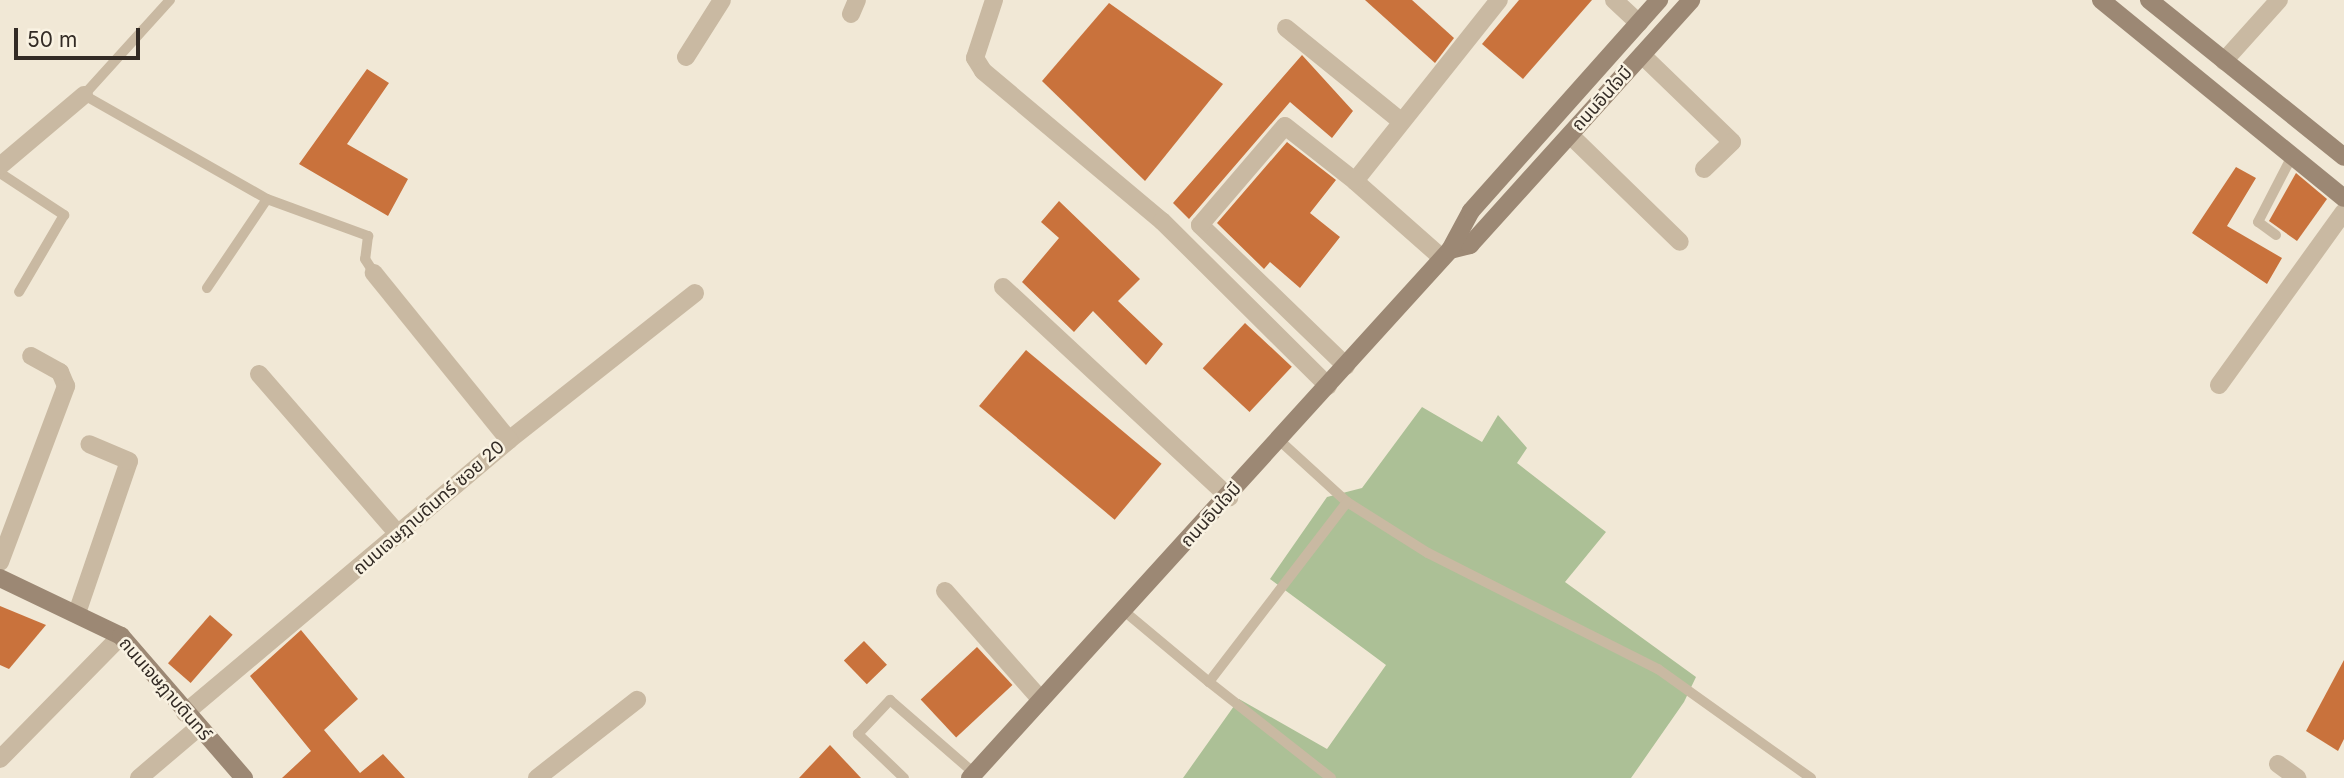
<!DOCTYPE html>
<html>
<head>
<meta charset="utf-8">
<style>
  body { margin:0 }
  #map { position:relative; width:2344px; height:778px; overflow:hidden; background:#f1e8d6; font-family:Inter,"Noto Sans Thai",sans-serif }
  div>[style] { position:absolute }
  .green>* { inset:0; background:#acc096 }
  .building>* { inset:0; background:#c9723c; transform-origin:0 0 }
  .lane>* { height:10px; margin:-5px; padding:0 5px; transform-origin:5px; border-radius:5px; background:#c9b9a2 }
  .street>* { height:18px; margin:-9px; padding:0 9px; transform-origin:9px; border-radius:9px; background:#c9b9a2 }
  .secondary>* { height:18px; margin:-9px; padding:0 9px; transform-origin:9px; border-radius:9px; background:#9c8874 }
  span { translate:-50% -50%; white-space:nowrap; text-align:center; line-height:1.15; -webkit-text-stroke:5px #f9f2e2; paint-order:stroke }
  .street-label { font-size:18px; color:#332b25 }
  .scale { position:absolute; left:14px; top:28px; width:126px; height:32px; box-sizing:border-box; border:4px solid #332b25; border-top:0; padding-left:9px; font-size:21px; line-height:24px; white-space:nowrap; color:#332b25; -webkit-text-stroke:5px #f9f2e2; paint-order:stroke }
</style>
</head>
<body>
<div id="map">
  <div class="green">
    <div style="clip-path:polygon(1422px 407px,1482px 442px,1498px 415px,1527px 448px,1517px 463px,1606px 532px,1565px 582px,1696px 677px,1684px 702px,1631px 778px,1183px 778px,1239px 699px,1327px 749px,1386px 665px,1270px 579px,1327px 497px,1362px 488px)"></div>
  </div>
  <div class="building">
    <div style="clip-path:polygon(1365px 0,1412px 0,1454px 38px,1435px 63px)"></div>
    <div style="clip-path:polygon(1519px 0,1592px 0,1523px 79px,1482px 44px)"></div>
    <div style="clip-path:polygon(1109px 3px,1223px 84px,1145px 181px,1042px 81px)"></div>
    <div style="clip-path:polygon(1302px 55px,1353px 111px,1332px 138px,1290px 102px,1189px 219px,1173px 203px)"></div>
    <div style="clip-path:polygon(367px 69px,389px 83px,347px 144px,408px 179px,388px 216px,299px 164px)"></div>
    <div style="clip-path:polygon(1287px 142px,1336px 180px,1310px 213px,1340px 237px,1300px 288px,1270px 262px,1264px 269px,1217px 223px)"></div>
    <div style="clip-path:polygon(2236px 167px,2256px 178px,2227px 226px,2282px 258px,2267px 284px,2192px 233px)"></div>
    <div style="clip-path:polygon(2296px 173px,2327px 199px,2297px 241px,2269px 221px)"></div>
    <div style="clip-path:polygon(1059px 201px,1140px 279px,1118px 301px,1163px 344px,1146px 365px,1093px 311px,1074px 332px,1022px 282px,1059px 238px,1041px 222px)"></div>
    <div style="left:1245px;top:323px;width:64px;height:62px;rotate:43deg"></div>
    <div style="left:1026px;top:350px;width:177px;height:73px;rotate:40deg"></div>
    <div style="clip-path:polygon(0 606px,46px 625px,9px 669px,0 665px)"></div>
    <div style="left:210px;top:615px;width:30px;height:64px;rotate:41deg"></div>
    <div style="clip-path:polygon(301px 630px,358px 699px,324px 730px,360px 773px,383px 754px,405px 778px,282px 778px,311px 751px,250px 676px)"></div>
    <div style="left:864px;top:641px;width:33px;height:28px;rotate:46deg"></div>
    <div style="left:977px;top:647px;width:52px;height:77px;rotate:47deg"></div>
    <div style="clip-path:polygon(2344px 660px,2344px 739px,2338px 751px,2306px 731px)"></div>
    <div style="clip-path:polygon(830px 745px,861px 778px,799px 778px)"></div>
  </div>
  <div class="lane">
    <div style="left:170px;top:0;width:128px;rotate:132.2deg"></div>
    <div style="left:84px;top:95px;width:210px;rotate:29.6deg"></div>
    <div style="left:0;top:173px;width:77px;rotate:33.3deg"></div>
    <div style="left:64px;top:215px;width:89px;rotate:120.3deg"></div>
    <div style="left:2276px;top:235px;width:22px;rotate:-144deg"></div>
    <div style="left:2258px;top:222px;width:74px;rotate:-62.7deg"></div>
    <div style="left:207px;top:288px;width:107px;rotate:-56deg"></div>
    <div style="left:267px;top:199px;width:108px;rotate:20.1deg"></div>
    <div style="left:368px;top:236px;width:23px;rotate:97deg"></div>
    <div style="left:365px;top:259px;width:17px;rotate:57deg"></div>
    <div style="left:1279px;top:440px;width:92px;rotate:42.4deg"></div>
    <div style="left:1347px;top:502px;width:96px;rotate:32.2deg"></div>
    <div style="left:1428px;top:553px;width:258px;rotate:26.8deg"></div>
    <div style="left:1658px;top:669px;width:188px;rotate:35.5deg"></div>
    <div style="left:1124px;top:611px;width:111px;rotate:39.9deg"></div>
    <div style="left:904px;top:778px;width:64px;rotate:-136.3deg"></div>
    <div style="left:858px;top:734px;width:47px;rotate:-46.7deg"></div>
    <div style="left:890px;top:700px;width:111px;rotate:41deg"></div>
    <div style="left:1331px;top:778px;width:155px;rotate:-141.8deg"></div>
    <div style="left:1209px;top:682px;width:227px;rotate:-52.5deg"></div>
  </div>
  <div class="street">
    <div style="left:994px;top:0;width:61px;rotate:108.1deg"></div>
    <div style="left:975px;top:58px;width:15px;rotate:58deg"></div>
    <div style="left:983px;top:71px;width:234px;rotate:40deg"></div>
    <div style="left:1162px;top:221px;width:234px;rotate:44.8deg"></div>
    <div style="left:1614px;top:0;width:34px;rotate:43deg"></div>
    <div style="left:851px;top:14px;width:15px;rotate:-67deg"></div>
    <div style="left:1286px;top:28px;width:148px;rotate:39deg"></div>
    <div style="left:1642px;top:55px;width:125px;rotate:44deg"></div>
    <div style="left:1732px;top:142px;width:39px;rotate:136deg"></div>
    <div style="left:686px;top:57px;width:67px;rotate:-57.7deg"></div>
    <div style="left:2224px;top:61px;width:82px;rotate:-48deg"></div>
    <div style="left:1570px;top:135px;width:153px;rotate:44.2deg"></div>
    <div style="left:0;top:166px;width:110px;rotate:-40.2deg"></div>
    <div style="left:1442px;top:258px;width:116px;rotate:-138.5deg"></div>
    <div style="left:1355px;top:181px;width:231px;rotate:-51.5deg"></div>
    <div style="left:1003px;top:287px;width:309px;rotate:42.9deg"></div>
    <div style="left:1346px;top:366px;width:203px;rotate:-136deg"></div>
    <div style="left:1200px;top:225px;width:130px;rotate:-49.4deg"></div>
    <div style="left:1285px;top:126px;width:89px;rotate:38.2deg"></div>
    <div style="left:259px;top:374px;width:213px;rotate:49deg"></div>
    <div style="left:2219px;top:385px;width:213px;rotate:-54.2deg"></div>
    <div style="left:509px;top:440px;width:237px;rotate:-38.3deg"></div>
    <div style="left:0;top:562px;width:188px;rotate:-69.4deg"></div>
    <div style="left:66px;top:386px;width:15px;rotate:-113deg"></div>
    <div style="left:60px;top:372px;width:33px;rotate:-151deg"></div>
    <div style="left:945px;top:591px;width:145px;rotate:48.6deg"></div>
    <div style="left:78px;top:610px;width:157px;rotate:-71.1deg"></div>
    <div style="left:129px;top:461px;width:43px;rotate:-157deg"></div>
    <div style="left:185px;top:713px;width:424px;rotate:-40.1deg"></div>
    <div style="left:509px;top:440px;width:215px;rotate:-129deg"></div>
    <div style="left:0;top:759px;width:173px;rotate:-45.5deg"></div>
    <div style="left:2278px;top:764px;width:24px;rotate:36deg"></div>
    <div style="left:139px;top:778px;width:79px;rotate:-40.4deg"></div>
    <div style="left:537px;top:778px;width:127px;rotate:-38deg"></div>
  </div>
  <div class="secondary">
    <div style="left:2101px;top:0;width:313px;rotate:39.2deg"></div>
    <div style="left:2149px;top:0;width:250px;rotate:38.8deg"></div>
    <div style="left:1450px;top:250px;width:21px;rotate:-14deg"></div>
    <div style="left:1470px;top:245px;width:330px;rotate:-47.9deg"></div>
    <div style="left:0;top:578px;width:134px;rotate:25.6deg"></div>
    <div style="left:121px;top:636px;width:188px;rotate:49.1deg"></div>
    <div style="left:970px;top:778px;width:714px;rotate:-47.73deg"></div>
    <div style="left:1450px;top:250px;width:44px;rotate:-61.7deg"></div>
    <div style="left:1471px;top:211px;width:283px;rotate:-48.3deg"></div>
  </div>
  <div class="street-label">
    <span style="left:1602px;top:99px;rotate:-48deg">ถนนอินใจมี</span>
    <span style="left:429px;top:508px;rotate:-41deg">ถนนเจษฎาบดินทร์ ซอย 20</span>
    <span style="left:1211px;top:515px;rotate:-48deg">ถนนอินใจมี</span>
    <span style="left:165px;top:689px;rotate:49deg">ถนนเจษฎาบดินทร์</span>
  </div>
  <div class="scale">50 m</div>
</div>
</body>
</html>
